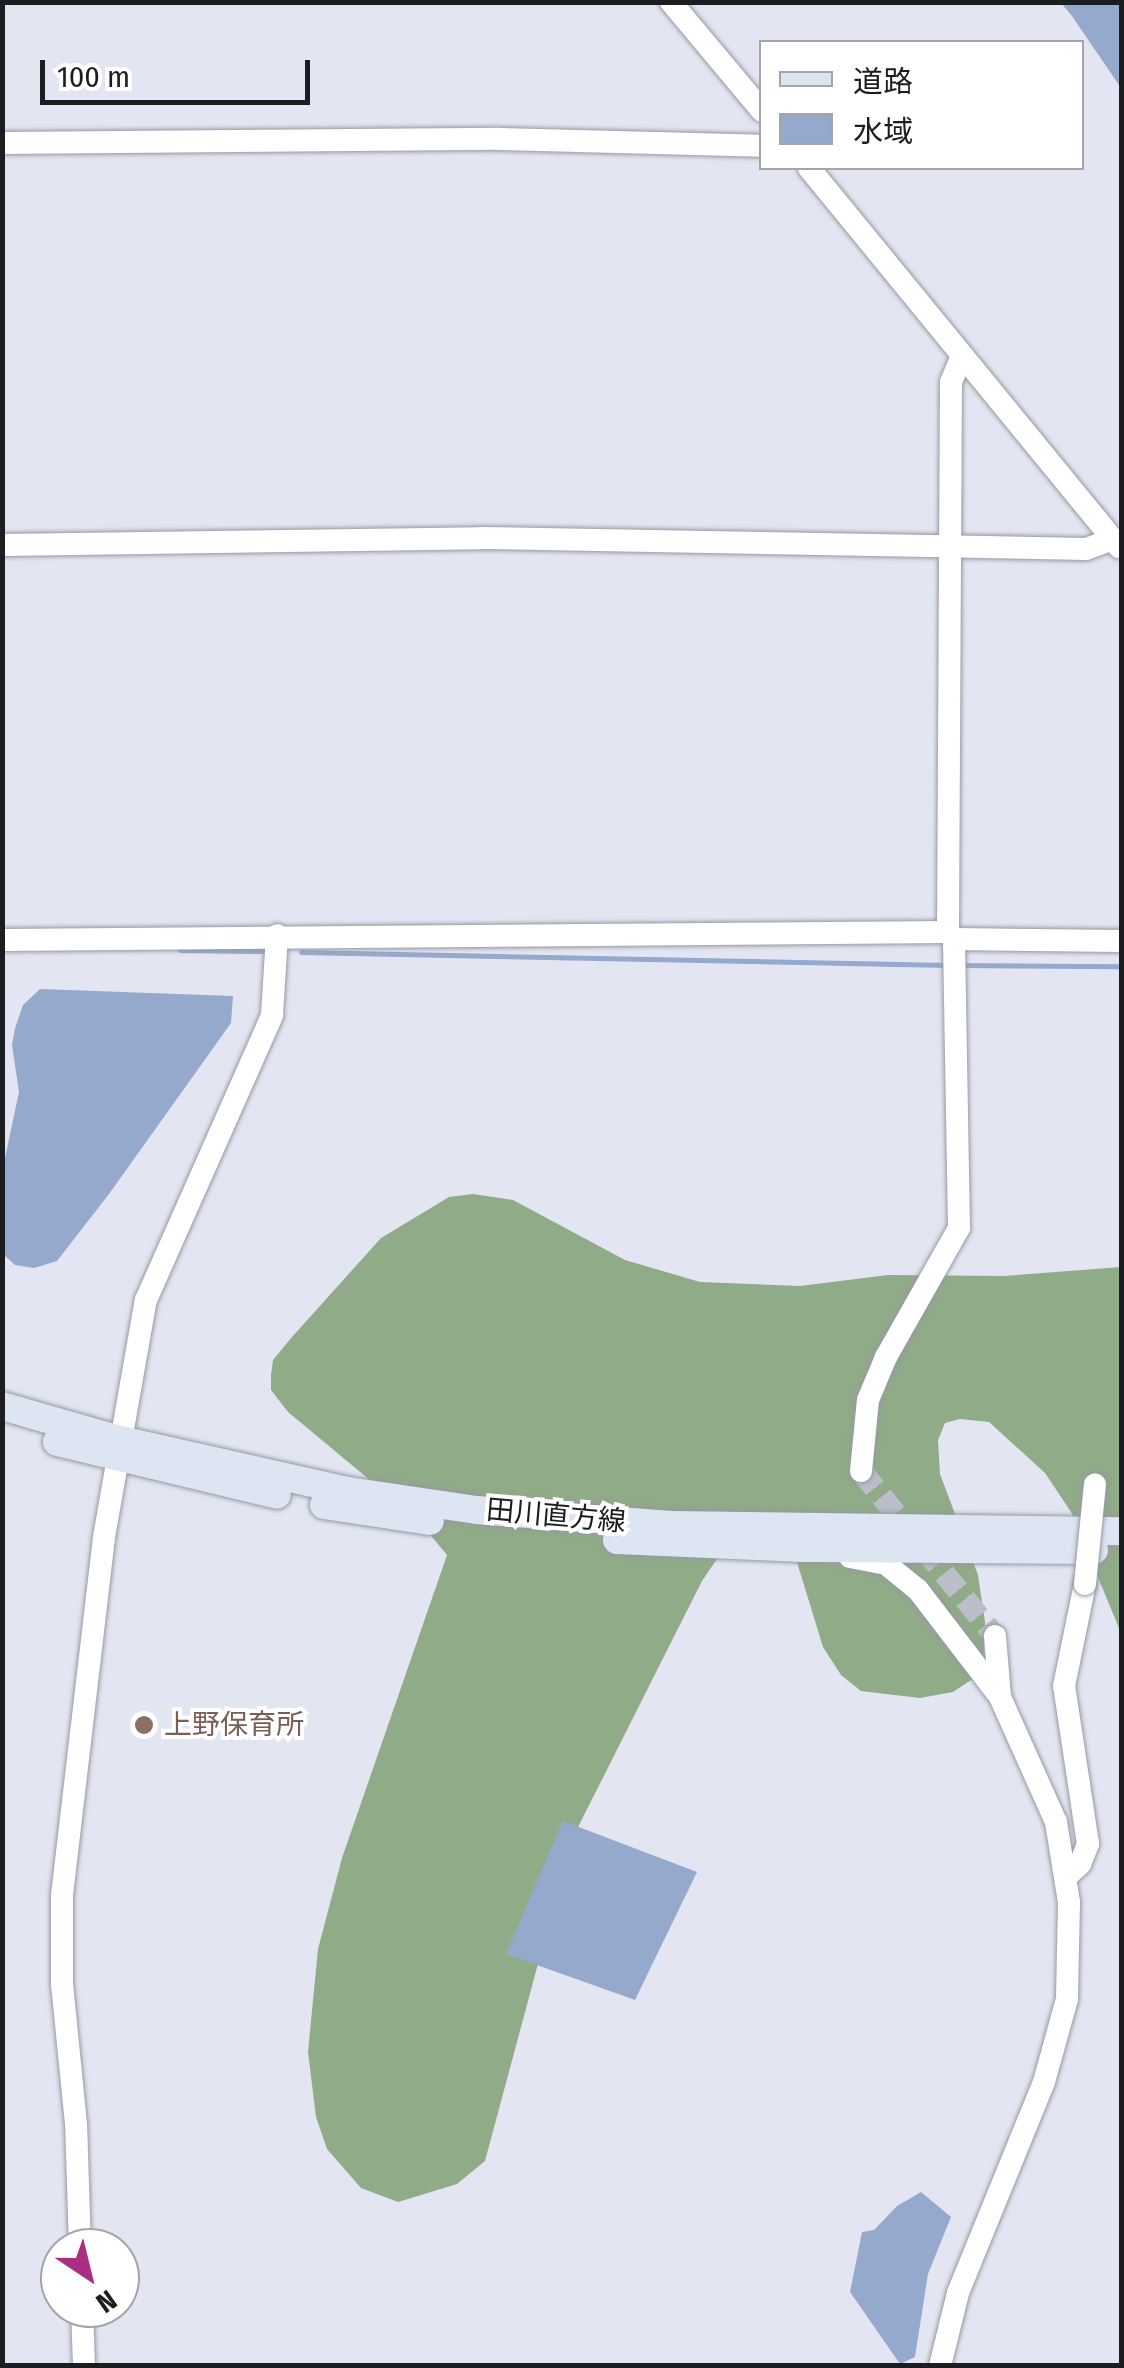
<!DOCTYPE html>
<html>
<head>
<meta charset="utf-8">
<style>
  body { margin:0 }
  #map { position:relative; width:1124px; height:2368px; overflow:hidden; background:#e3e6f2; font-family:"Fira Sans Condensed","Noto Sans JP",sans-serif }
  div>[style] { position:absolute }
  .forest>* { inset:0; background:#90ab88 }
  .water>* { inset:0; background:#95a9cd }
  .stream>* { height:5px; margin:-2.5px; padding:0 2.5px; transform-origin:2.5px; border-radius:2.5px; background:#95a9cd }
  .minor-tunnel>* { height:22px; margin-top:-11px; transform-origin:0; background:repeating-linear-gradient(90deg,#bbbec8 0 22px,transparent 0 33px) }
  .roads { filter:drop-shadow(0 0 2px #9599a3) drop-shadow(0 0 2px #9599a3) }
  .minor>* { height:22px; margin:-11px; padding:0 11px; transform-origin:11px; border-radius:11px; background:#fff }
  .major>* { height:28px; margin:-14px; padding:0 14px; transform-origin:14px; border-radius:14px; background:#dee5f2 }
  .bridges { filter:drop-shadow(0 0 2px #9599a3) drop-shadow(0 0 2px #9599a3) }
  .minor-bridge>* { height:22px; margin:-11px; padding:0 11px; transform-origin:11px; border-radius:11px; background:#fff }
  .dots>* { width:28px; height:28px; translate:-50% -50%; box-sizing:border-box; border:5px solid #fff; border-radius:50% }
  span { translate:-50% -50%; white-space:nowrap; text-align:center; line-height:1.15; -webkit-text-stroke:8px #fff; paint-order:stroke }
  .street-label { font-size:28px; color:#1c1d21 }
  .education-label { font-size:28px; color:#785e54 }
  .left { translate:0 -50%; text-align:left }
  .frame { position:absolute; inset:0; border:5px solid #1c1d21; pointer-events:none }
  .legend { position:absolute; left:759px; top:40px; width:325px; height:130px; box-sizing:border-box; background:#fff; border:2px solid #a4a5a6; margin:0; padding:12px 18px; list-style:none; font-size:30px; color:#1c1d21 }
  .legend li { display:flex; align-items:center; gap:20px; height:50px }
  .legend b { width:50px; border:2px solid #a4a5a6 }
  .north { position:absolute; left:40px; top:2228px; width:100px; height:100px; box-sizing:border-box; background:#fff; border:2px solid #a4a5a6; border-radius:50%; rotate:145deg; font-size:28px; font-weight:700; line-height:40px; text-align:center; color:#1c1d21 }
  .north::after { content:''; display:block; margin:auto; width:35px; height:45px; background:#ab2f80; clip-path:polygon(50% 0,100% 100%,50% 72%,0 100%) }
  .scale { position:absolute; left:40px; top:60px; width:270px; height:45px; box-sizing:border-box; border:5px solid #1c1d21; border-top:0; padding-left:12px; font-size:30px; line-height:35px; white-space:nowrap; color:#1c1d21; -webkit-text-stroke:8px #fff; paint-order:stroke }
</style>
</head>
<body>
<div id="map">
  <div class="forest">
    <div style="clip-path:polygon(473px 1194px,513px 1200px,625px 1260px,700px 1282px,800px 1286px,888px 1275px,1004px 1276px,1121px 1267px,1121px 1633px,1071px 1512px,1045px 1473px,989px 1422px,960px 1419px,945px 1423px,938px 1440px,940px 1474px,978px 1575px,985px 1622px,983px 1672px,953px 1692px,920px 1698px,861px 1691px,841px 1675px,823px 1647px,796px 1559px,719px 1556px,702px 1581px,571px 1841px,485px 2161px,457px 2184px,398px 2202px,361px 2188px,327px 2149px,316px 2117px,308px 2052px,318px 1949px,342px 1858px,447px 1555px,418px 1520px,288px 1412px,271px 1390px,271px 1375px,273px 1360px,292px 1337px,381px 1238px,449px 1197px)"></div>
  </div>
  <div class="water">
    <div style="clip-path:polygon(1061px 3px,1121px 3px,1121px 88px,1072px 16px)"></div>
    <div style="clip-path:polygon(40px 989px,233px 996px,231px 1023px,109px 1194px,57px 1261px,34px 1268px,15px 1265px,3px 1254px,2px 1172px,19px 1092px,12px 1045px,15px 1028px,23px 1005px)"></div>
    <div style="clip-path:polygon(563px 1821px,697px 1872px,635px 2000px,506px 1954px)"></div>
    <div style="clip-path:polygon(921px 2192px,951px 2217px,928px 2274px,915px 2357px,900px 2364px,850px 2292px,862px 2232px,874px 2230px,897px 2206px)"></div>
  </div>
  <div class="stream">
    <div style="left:180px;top:950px;width:82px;rotate:0.7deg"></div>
    <div style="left:301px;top:952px;width:647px;rotate:1.15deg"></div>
    <div style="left:959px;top:965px;width:163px;rotate:0.4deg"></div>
  </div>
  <div class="minor-tunnel">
    <div style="left:861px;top:1471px;width:213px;rotate:50.9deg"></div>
  </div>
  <div class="roads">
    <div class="minor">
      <div style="left:671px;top:2px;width:142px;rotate:50.1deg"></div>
      <div style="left:2px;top:143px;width:498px;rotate:-0.5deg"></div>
      <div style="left:500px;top:139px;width:262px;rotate:1.5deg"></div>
      <div style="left:809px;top:168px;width:490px;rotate:50.7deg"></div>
      <div style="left:2px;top:545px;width:480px;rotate:-0.8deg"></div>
      <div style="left:482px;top:538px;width:604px;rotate:1.04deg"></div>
      <div style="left:1086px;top:549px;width:27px;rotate:-20deg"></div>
      <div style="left:954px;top:939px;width:168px;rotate:0.7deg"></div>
      <div style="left:2px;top:940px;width:946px;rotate:-0.48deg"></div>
      <div style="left:861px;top:1471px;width:71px;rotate:-84.4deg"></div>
      <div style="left:868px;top:1400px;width:47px;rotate:-67.3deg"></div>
      <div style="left:886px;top:1357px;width:148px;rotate:-60.5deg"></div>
      <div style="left:959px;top:1228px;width:289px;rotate:-91deg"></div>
      <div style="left:954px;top:939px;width:9px;rotate:-131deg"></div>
      <div style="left:948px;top:932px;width:550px;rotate:-89.69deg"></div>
      <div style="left:951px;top:382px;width:28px;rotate:-67deg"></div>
      <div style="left:850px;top:1557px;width:37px;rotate:11deg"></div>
      <div style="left:886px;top:1564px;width:41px;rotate:39.1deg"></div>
      <div style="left:918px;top:1590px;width:135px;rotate:52.5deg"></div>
      <div style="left:1000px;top:1697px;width:137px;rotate:65.9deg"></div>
      <div style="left:1056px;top:1822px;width:81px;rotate:80.8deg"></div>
      <div style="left:1069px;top:1902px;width:97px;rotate:91.2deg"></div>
      <div style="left:1067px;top:1999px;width:86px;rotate:105.5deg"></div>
      <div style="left:1044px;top:2082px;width:228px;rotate:112.2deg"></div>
      <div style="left:958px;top:2293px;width:75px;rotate:103.9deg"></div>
      <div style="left:995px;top:1636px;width:61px;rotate:85.3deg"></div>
      <div style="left:1065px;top:1878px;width:21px;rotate:-43deg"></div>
      <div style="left:1080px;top:1864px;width:22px;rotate:-68deg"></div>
      <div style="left:1088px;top:1844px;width:160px;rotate:-98.6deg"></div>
      <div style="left:1064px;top:1686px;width:104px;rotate:-78.4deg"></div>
      <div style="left:80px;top:2248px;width:124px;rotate:-91.8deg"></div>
      <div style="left:76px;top:2124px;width:141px;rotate:-95.7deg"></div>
      <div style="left:62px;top:1984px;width:89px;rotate:-90deg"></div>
      <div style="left:62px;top:1895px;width:360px;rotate:-83.3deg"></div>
      <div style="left:104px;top:1537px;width:241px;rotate:-80deg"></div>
      <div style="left:146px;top:1300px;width:312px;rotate:-66.1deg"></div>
      <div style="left:272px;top:1015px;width:80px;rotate:-86.4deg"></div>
      <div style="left:82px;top:2308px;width:58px;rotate:88deg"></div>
    </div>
    <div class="major">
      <div style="left:2px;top:1406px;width:123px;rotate:16.1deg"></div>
      <div style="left:120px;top:1440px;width:234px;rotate:12.6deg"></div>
      <div style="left:348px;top:1491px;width:130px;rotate:8.4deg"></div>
      <div style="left:477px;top:1510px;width:194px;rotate:4.4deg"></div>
      <div style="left:670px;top:1525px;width:452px;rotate:0.8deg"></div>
      <div style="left:57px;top:1442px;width:226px;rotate:13.5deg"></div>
      <div style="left:324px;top:1505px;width:107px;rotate:8.6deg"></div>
      <div style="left:617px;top:1540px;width:186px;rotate:2.5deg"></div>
      <div style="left:803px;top:1548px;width:291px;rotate:0.4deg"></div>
    </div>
  </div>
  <div class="bridges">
    <div class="minor-bridge">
      <div style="left:1085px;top:1584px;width:100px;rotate:-84.3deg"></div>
    </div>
  </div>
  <div class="dots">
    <div style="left:144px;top:1725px;background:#8d6e63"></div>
  </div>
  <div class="street-label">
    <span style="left:556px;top:1516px;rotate:5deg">田川直方線</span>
  </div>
  <div class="education-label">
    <span class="left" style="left:164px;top:1725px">上野保育所</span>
  </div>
  <div class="frame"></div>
  <ul class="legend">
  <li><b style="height:12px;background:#dee5f2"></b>道路</li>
  <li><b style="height:28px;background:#95a9cd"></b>水域</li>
  </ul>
  <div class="north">N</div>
  <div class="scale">100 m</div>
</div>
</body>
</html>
